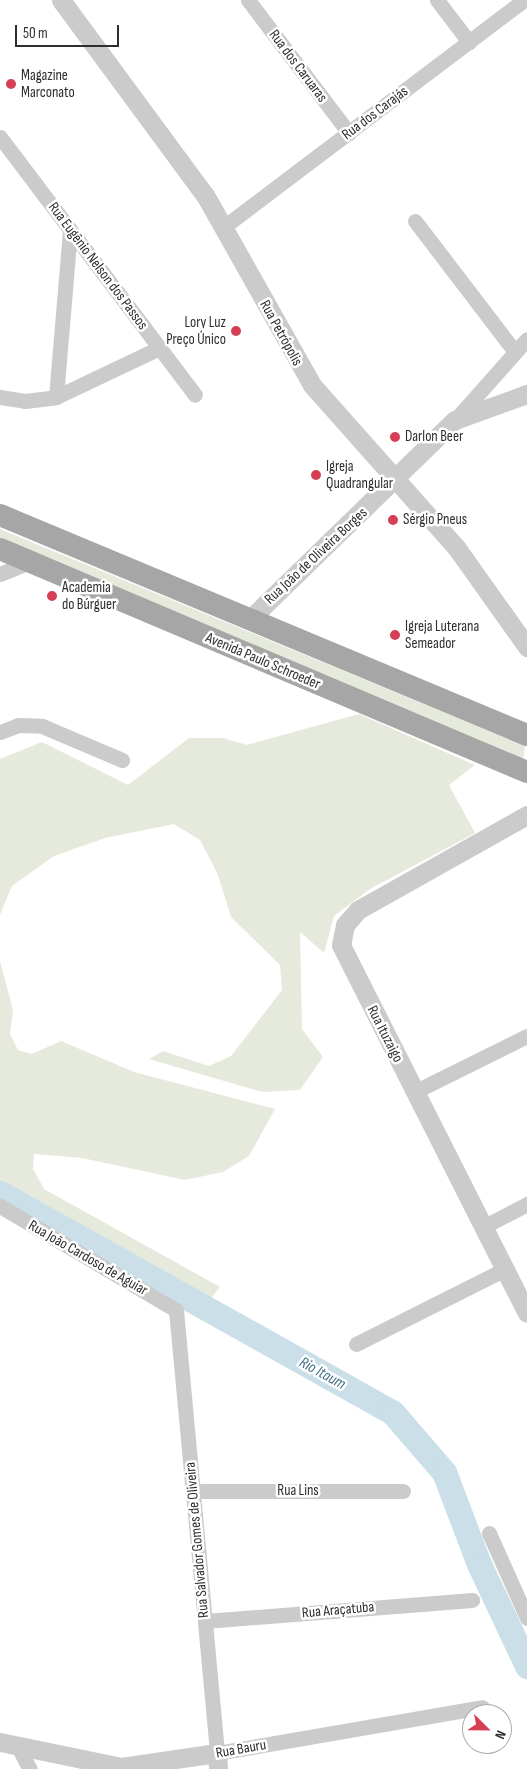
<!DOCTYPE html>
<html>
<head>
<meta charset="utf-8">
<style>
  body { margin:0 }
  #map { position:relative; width:527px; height:1769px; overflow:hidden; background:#fff; font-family:"Sofia Sans Condensed",sans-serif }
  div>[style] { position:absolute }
  .green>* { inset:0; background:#e5eadc }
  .river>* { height:25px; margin:-12.5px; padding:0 12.5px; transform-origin:12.5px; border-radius:12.5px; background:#cadfe8 }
  .minor>* { height:15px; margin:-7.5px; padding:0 7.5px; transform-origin:7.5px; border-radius:7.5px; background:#cbcbcb }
  .tertiary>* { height:19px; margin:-9.5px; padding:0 9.5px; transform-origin:9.5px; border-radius:9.5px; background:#cbcbcb }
  .primary>* { height:22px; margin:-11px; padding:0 11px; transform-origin:11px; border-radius:11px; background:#a6a6a6 }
  .dots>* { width:14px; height:14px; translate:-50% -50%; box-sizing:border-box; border:2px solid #fff; border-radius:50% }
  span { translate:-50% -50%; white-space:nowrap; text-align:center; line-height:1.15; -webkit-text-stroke:5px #fff; paint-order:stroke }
  .street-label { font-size:15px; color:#2e2e2e }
  .poi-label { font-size:15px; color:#2e2e2e }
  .left { translate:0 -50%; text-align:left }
  .right { translate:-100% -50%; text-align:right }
  .water-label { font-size:16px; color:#437389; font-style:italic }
  .north { position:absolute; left:462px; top:1704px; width:50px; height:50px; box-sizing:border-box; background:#fff; border:1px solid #ababab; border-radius:50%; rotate:113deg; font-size:14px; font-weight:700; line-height:20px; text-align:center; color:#2e2e2e }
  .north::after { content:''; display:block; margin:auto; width:18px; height:22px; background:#d63e56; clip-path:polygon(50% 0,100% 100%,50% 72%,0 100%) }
  .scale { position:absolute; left:15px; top:25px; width:104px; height:22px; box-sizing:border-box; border:2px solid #2e2e2e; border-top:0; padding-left:6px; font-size:15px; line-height:18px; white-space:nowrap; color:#2e2e2e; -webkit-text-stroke:4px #fff; paint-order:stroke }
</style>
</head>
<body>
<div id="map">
  <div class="green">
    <div style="clip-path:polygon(0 529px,525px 746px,523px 763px,0 538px)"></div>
    <div style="clip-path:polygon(359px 714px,475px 765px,449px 785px,475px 833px,370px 889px,334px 916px,324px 953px,300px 932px,302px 1029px,323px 1057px,300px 1090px,262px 1092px,149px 1059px,163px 1051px,209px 1066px,231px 1056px,282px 990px,280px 965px,231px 917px,218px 875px,200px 840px,174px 824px,105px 838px,54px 856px,12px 886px,0 915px,0 759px,42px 742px,128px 785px,189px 738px,223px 738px,247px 745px)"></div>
    <div style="clip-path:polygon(0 961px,13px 1010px,10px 1034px,18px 1050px,32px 1054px,61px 1041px,134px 1072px,275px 1109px,249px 1156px,223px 1172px,185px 1180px,82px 1158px,34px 1154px,33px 1169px,44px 1189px,220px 1287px,208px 1302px,0 1186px)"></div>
  </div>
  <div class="river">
    <div style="left:0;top:1193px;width:450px;rotate:29.2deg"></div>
    <div style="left:393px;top:1413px;width:78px;rotate:49.2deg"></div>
    <div style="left:444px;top:1472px;width:98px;rotate:69.2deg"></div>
    <div style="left:479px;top:1564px;width:113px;rotate:64.8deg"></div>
  </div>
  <div class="minor">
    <div style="left:248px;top:0;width:167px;rotate:52.8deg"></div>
    <div style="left:437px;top:0;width:53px;rotate:52.7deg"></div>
    <div style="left:0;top:137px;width:323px;rotate:52.9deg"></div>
    <div style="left:415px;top:221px;width:165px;rotate:52.6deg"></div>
    <div style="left:225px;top:226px;width:375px;rotate:-37.1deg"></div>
    <div style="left:0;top:397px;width:25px;rotate:9deg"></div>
    <div style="left:25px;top:401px;width:31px;rotate:-7deg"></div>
    <div style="left:56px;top:397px;width:114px;rotate:-25.4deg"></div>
    <div style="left:56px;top:397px;width:168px;rotate:-85.2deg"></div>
    <div style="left:455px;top:420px;width:108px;rotate:-48.4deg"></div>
    <div style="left:0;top:574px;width:32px;rotate:-22deg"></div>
    <div style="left:0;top:732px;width:19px;rotate:-21deg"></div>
    <div style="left:18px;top:725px;width:24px;rotate:2deg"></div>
    <div style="left:42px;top:726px;width:87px;rotate:23deg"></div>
    <div style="left:414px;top:1092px;width:126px;rotate:-26.4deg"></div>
    <div style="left:0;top:1206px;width:204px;rotate:30.6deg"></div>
    <div style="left:176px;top:1310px;width:445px;rotate:84.7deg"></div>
    <div style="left:217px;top:1753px;width:269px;rotate:-9.8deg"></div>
    <div style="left:483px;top:1227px;width:50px;rotate:-27.6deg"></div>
    <div style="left:356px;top:1344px;width:167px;rotate:-26.7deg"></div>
    <div style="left:193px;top:1491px;width:210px"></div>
    <div style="left:489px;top:1533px;width:93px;rotate:65.9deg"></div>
    <div style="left:205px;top:1621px;width:268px;rotate:-4.5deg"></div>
    <div style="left:17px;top:1745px;width:27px;rotate:62deg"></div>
  </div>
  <div class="tertiary">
    <div style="left:61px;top:0;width:242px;rotate:53.6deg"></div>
    <div style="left:205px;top:195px;width:218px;rotate:60.6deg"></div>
    <div style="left:312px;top:385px;width:217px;rotate:48.4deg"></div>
    <div style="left:456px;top:547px;width:123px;rotate:54.6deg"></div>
    <div style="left:249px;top:620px;width:287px;rotate:-44.2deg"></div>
    <div style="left:455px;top:420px;width:77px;rotate:-19.9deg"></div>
    <div style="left:527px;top:815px;width:194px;rotate:150.7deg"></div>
    <div style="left:358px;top:910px;width:20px;rotate:131deg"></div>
    <div style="left:345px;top:925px;width:20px;rotate:101deg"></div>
    <div style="left:341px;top:945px;width:412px;rotate:63.2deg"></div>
    <div style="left:0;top:1742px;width:124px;rotate:11.7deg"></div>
    <div style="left:121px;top:1767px;width:97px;rotate:-8.3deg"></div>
    <div style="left:217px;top:1753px;width:16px;rotate:86deg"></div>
  </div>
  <div class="primary">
    <div style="left:0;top:515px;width:571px;rotate:22.66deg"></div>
    <div style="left:0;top:549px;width:572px;rotate:22.94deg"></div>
  </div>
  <div class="dots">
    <div style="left:11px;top:84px;background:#d63e56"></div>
    <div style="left:236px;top:331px;background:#d63e56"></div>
    <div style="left:395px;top:437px;background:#d63e56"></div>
    <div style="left:316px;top:475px;background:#d63e56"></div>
    <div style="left:393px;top:520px;background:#d63e56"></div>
    <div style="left:52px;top:596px;background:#d63e56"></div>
    <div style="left:395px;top:635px;background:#d63e56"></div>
  </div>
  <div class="street-label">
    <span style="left:298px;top:66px;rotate:53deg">Rua dos Caruaras</span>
    <span style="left:375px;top:113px;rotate:-37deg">Rua dos Carajás</span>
    <span style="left:98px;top:266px;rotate:53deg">Rua Eugênio Nelson dos Passos</span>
    <span style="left:281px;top:333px;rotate:61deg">Rua Petrópolis</span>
    <span style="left:316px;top:556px;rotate:-43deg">Rua João de Oliveira Borges</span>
    <span style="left:263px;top:661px;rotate:23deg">Avenida Paulo Schroeder</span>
    <span style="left:385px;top:1034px;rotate:63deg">Rua Ituzaigo</span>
    <span style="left:88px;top:1258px;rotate:30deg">Rua João Cardoso de Aguiar</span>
    <span style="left:298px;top:1491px">Rua Lins</span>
    <span style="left:197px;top:1540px;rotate:-95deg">Rua Salvador Gomes de Oliveira</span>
    <span style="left:338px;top:1610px;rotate:-5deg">Rua Araçatuba</span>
    <span style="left:241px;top:1749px;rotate:-10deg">Rua Bauru</span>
  </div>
  <div class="poi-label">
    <span class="left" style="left:21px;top:84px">Magazine<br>Marconato</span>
    <span class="right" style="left:226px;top:331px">Lory Luz<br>Preço Único</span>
    <span class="left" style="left:405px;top:437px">Darlon Beer</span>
    <span class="left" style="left:326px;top:475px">Igreja<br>Quadrangular</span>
    <span class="left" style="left:403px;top:520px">Sérgio Pneus</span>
    <span class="left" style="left:62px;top:596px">Academia<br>do Búrguer</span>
    <span class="left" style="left:405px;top:635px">Igreja Luterana<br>Semeador</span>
  </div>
  <div class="water-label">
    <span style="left:322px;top:1374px;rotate:29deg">Rio Itaum</span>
  </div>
  <div class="north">N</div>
  <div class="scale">50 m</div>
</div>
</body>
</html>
